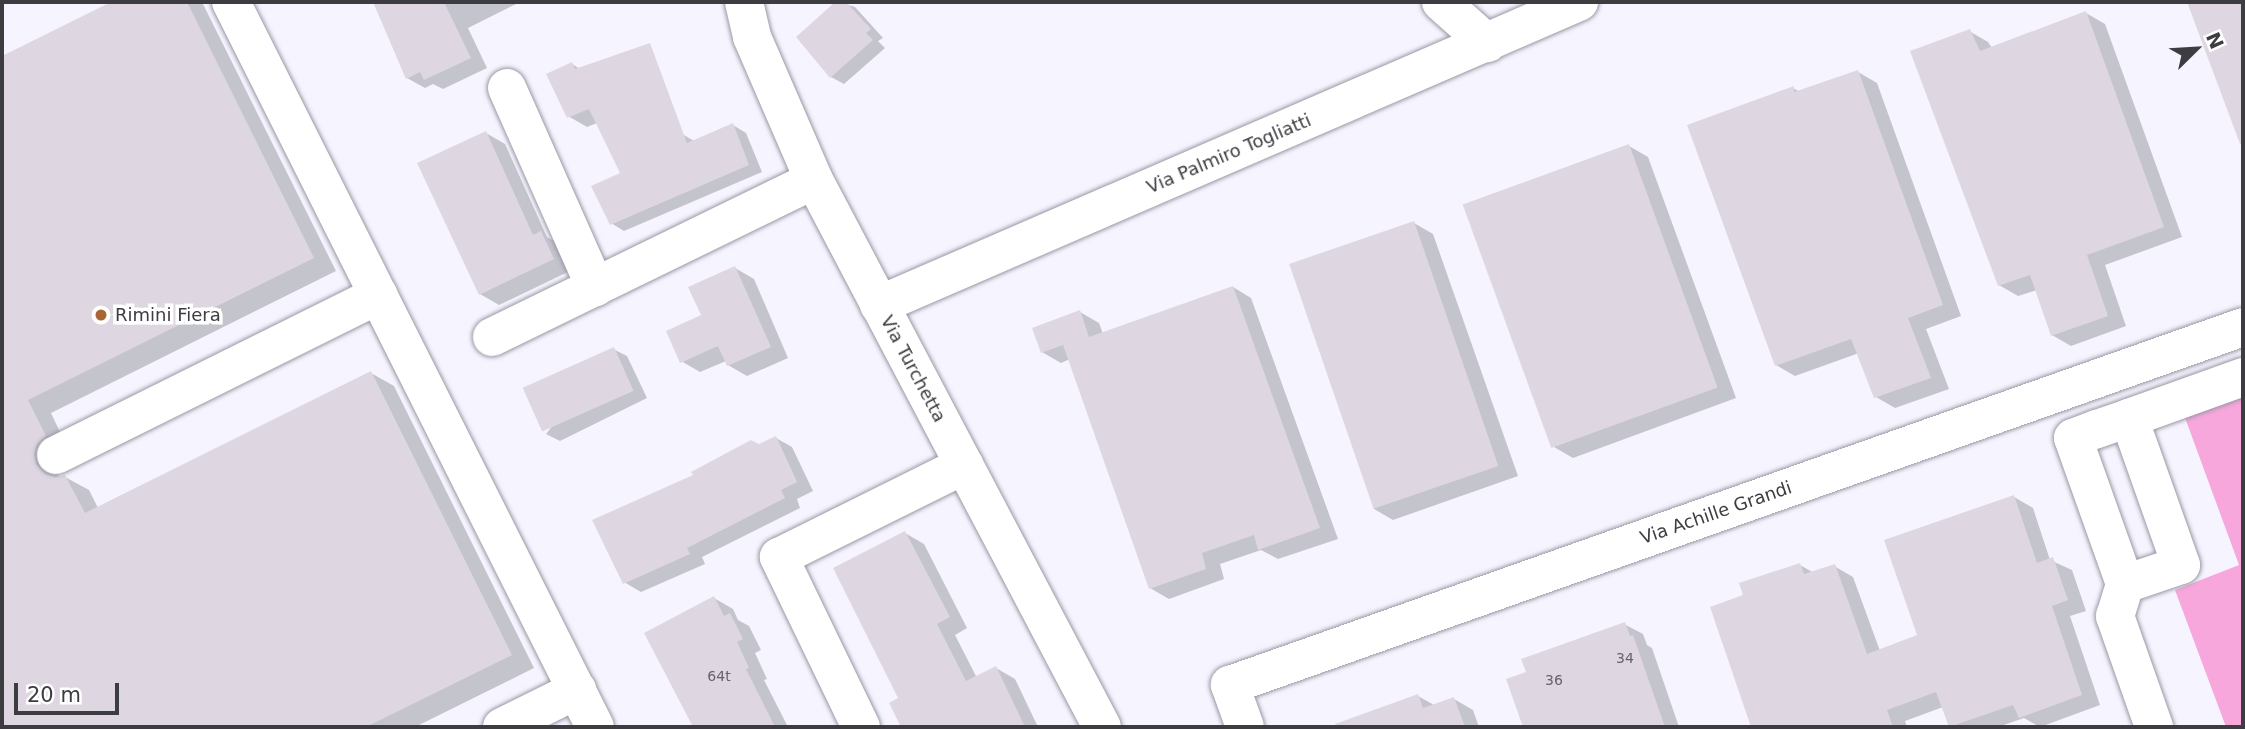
<!DOCTYPE html>
<html>
<head>
<meta charset="utf-8">
<style>
  body { margin:0 }
  #map { position:relative; width:2245px; height:729px; overflow:hidden; background:#f6f5ff; font-family:"DejaVu Sans",sans-serif }
  div>[style] { position:absolute }
  .green>* { inset:0; background:#f7a7dc }
  .shadow>* { inset:0; background:#0003 }
  .building>* { inset:0; background:#ded7e2; transform-origin:0 0 }
  .roads { filter:drop-shadow(0 0 2px #9998a4) drop-shadow(0 0 2px #9998a4) }
  .minor>* { height:38px; margin:-19px; padding:0 19px; transform-origin:19px; border-radius:19px; background:#fff }
  .dots>* { width:19px; height:19px; translate:-50% -50%; box-sizing:border-box; border:4px solid #fff; border-radius:50% }
  span { translate:-50% -50%; white-space:nowrap; text-align:center; line-height:1.15; -webkit-text-stroke:7px #fff; paint-order:stroke }
  .number-label { font-size:14px; color:#656369 }
  .number-label span { -webkit-text-stroke-width:0 }
  .street-label { font-size:18px; color:#3d3c41 }
  .poi-label { font-size:18px; color:#3d3c41 }
  .left { translate:0 -50%; text-align:left }
  .frame { position:absolute; inset:0; border:4px solid #3d3c41; pointer-events:none }
  .north { position:absolute; left:2161px; top:14px; width:70px; height:70px; -webkit-text-stroke:5px #fff; paint-order:stroke; rotate:66deg; font-size:19px; font-weight:700; line-height:28px; text-align:center; color:#3d3c41 }
  .north::after { content:''; display:block; margin:auto; width:24px; height:32px; background:#3d3c41; clip-path:polygon(50% 0,100% 100%,50% 72%,0 100%) }
  .scale { position:absolute; left:14px; top:683px; width:105px; height:32px; box-sizing:border-box; border:4px solid #3d3c41; border-top:0; padding-left:9px; font-size:21px; line-height:24px; white-space:nowrap; color:#3d3c41; -webkit-text-stroke:5px #fff; paint-order:stroke }
</style>
</head>
<body>
<div id="map">
  <div class="green">
    <div style="clip-path:polygon(2243px 395px,2243px 727px,2226px 727px,2175px 590px,2239px 565px,2184px 415px)"></div>
  </div>
  <div class="shadow">
    <div style="clip-path:polygon(115px 2px,202px 2px,336px 271px,51px 413px,68px 449px,57px 467px,59px 478px,65px 477px,89px 490px,98px 508px,371px 373px,394px 386px,534px 668px,415px 727px,2px 727px,2px 58px)"></div>
    <div style="clip-path:polygon(375px 2px,520px 2px,468px 28px,487px 68px,443px 89px,433px 84px,425px 88px,407px 78px)"></div>
    <div style="clip-path:polygon(838px 2px,855px 7px,883px 38px,878px 41px,885px 48px,844px 84px,831px 77px,798px 37px)"></div>
    <div style="clip-path:polygon(2189px 2px,2243px 2px,2243px 148px)"></div>
    <div style="clip-path:polygon(2086px 13px,2105px 24px,2182px 237px,2105px 265px,2126px 326px,2071px 346px,2052px 335px,2037px 290px,2018px 296px,1999px 285px,1969px 31px,1988px 42px,1992px 48px)"></div>
    <div style="clip-path:polygon(572px 64px,580px 69px,622px 113px,587px 127px,568px 116px)"></div>
    <div style="clip-path:polygon(1858px 72px,1877px 83px,1961px 316px,1926px 329px,1949px 389px,1895px 408px,1876px 397px,1859px 353px,1795px 376px,1776px 365px,1793px 88px,1800px 92px)"></div>
    <div style="clip-path:polygon(733px 125px,746px 133px,762px 172px,624px 231px,611px 223px,622px 174px,682px 134px,696px 142px)"></div>
    <div style="clip-path:polygon(486px 133px,505px 144px,547px 237px,560px 244px,572px 270px,499px 305px,480px 294px)"></div>
    <div style="clip-path:polygon(1629px 146px,1648px 157px,1736px 398px,1573px 458px,1554px 447px)"></div>
    <div style="clip-path:polygon(1414px 223px,1433px 234px,1518px 476px,1393px 520px,1374px 509px)"></div>
    <div style="clip-path:polygon(735px 268px,754px 279px,788px 358px,747px 376px,728px 365px,726px 361px,700px 372px,681px 361px)"></div>
    <div style="clip-path:polygon(1233px 287px,1251px 298px,1338px 539px,1278px 559px,1261px 550px,1220px 564px,1224px 579px,1169px 599px,1150px 588px,1070px 359px,1061px 363px,1042px 352px,1080px 312px,1099px 323px,1103px 334px)"></div>
    <div style="clip-path:polygon(613px 349px,627px 356px,647px 398px,560px 441px,546px 434px)"></div>
    <div style="clip-path:polygon(776px 438px,792px 447px,813px 491px,797px 499px,800px 508px,702px 557px,705px 564px,641px 592px,624px 582px,695px 476px)"></div>
    <div style="clip-path:polygon(2014px 497px,2033px 508px,2050px 560px,2072px 570px,2086px 611px,2070px 616px,2100px 705px,2040px 727px,2024px 718px,1998px 727px,1951px 727px,1943px 707px,1905px 721px,1907px 727px,1753px 727px,1712px 608px,1746px 596px,1800px 565px,1814px 573px,1834px 566px,1853px 577px,1880px 651px,1919px 637px)"></div>
    <div style="clip-path:polygon(905px 533px,924px 544px,967px 628px,955px 635px,977px 678px,996px 668px,1015px 679px,1038px 727px,903px 727px,892px 703px,901px 699px)"></div>
    <div style="clip-path:polygon(714px 598px,733px 609px,738px 620px,749px 626px,761px 650px,755px 653px,767px 679px,764px 680px,788px 727px,694px 727px,646px 633px)"></div>
    <div style="clip-path:polygon(1624px 624px,1643px 634px,1647px 645px,1652px 648px,1679px 727px,1525px 727px,1508px 680px,1528px 673px)"></div>
    <div style="clip-path:polygon(1418px 696px,1434px 705px,1454px 699px,1473px 710px,1479px 727px,1352px 727px,1350px 720px)"></div>
  </div>
  <div class="building">
    <div style="clip-path:polygon(111px 2px,187px 2px,314px 258px,28px 400px,46px 436px,37px 444px,34px 454px,36px 464px,45px 474px,55px 477px,65px 475px,85px 513px,371px 371px,512px 655px,366px 727px,2px 727px,2px 56px)"></div>
    <div style="clip-path:polygon(373px 2px,444px 2px,471px 58px,424px 80px,420px 72px,406px 79px)"></div>
    <div style="clip-path:polygon(835px 2px,846px 2px,871px 29px,866px 33px,873px 40px,830px 78px,796px 37px)"></div>
    <div style="clip-path:polygon(2187px 2px,2243px 2px,2243px 144px,2240px 144px)"></div>
    <div style="clip-path:polygon(2086px 11px,2164px 227px,2087px 255px,2108px 316px,2051px 336px,2030px 275px,1998px 286px,1910px 51px,1970px 29px,1980px 51px)"></div>
    <div style="clip-path:polygon(650px 43px,687px 143px,733px 123px,749px 165px,610px 225px,591px 186px,620px 173px,589px 109px,567px 118px,546px 74px,572px 62px,575px 69px)"></div>
    <div style="clip-path:polygon(1858px 70px,1943px 305px,1908px 318px,1931px 378px,1874px 398px,1851px 339px,1775px 366px,1687px 125px,1794px 86px,1794px 92px)"></div>
    <div style="clip-path:polygon(486px 131px,533px 235px,541px 231px,554px 259px,479px 295px,417px 163px)"></div>
    <div style="left:1629px;top:144px;width:259px;height:177px;rotate:70deg"></div>
    <div style="left:1414px;top:221px;width:259px;height:132px;rotate:71deg"></div>
    <div style="clip-path:polygon(735px 266px,771px 347px,727px 366px,718px 346px,680px 363px,666px 331px,701px 315px,688px 287px)"></div>
    <div style="clip-path:polygon(1233px 286px,1320px 528px,1258px 550px,1254px 535px,1202px 553px,1206px 569px,1149px 589px,1063px 345px,1041px 353px,1032px 328px,1080px 310px,1089px 337px)"></div>
    <div style="left:614px;top:347px;width:48px;height:100px;rotate:66deg"></div>
    <div style="clip-path:polygon(776px 436px,797px 482px,781px 490px,785px 498px,687px 548px,690px 554px,623px 584px,592px 520px,693px 475px,691px 472px,751px 440px,759px 444px)"></div>
    <div style="clip-path:polygon(2014px 495px,2037px 563px,2053px 557px,2068px 600px,2052px 606px,2082px 695px,2019px 718px,2013px 705px,1949px 727px,1936px 692px,1887px 710px,1893px 727px,1751px 727px,1710px 607px,1743px 595px,1739px 583px,1800px 563px,1804px 574px,1835px 564px,1867px 654px,1917px 635px,1884px 540px)"></div>
    <div style="clip-path:polygon(905px 531px,950px 617px,937px 624px,966px 681px,996px 666px,1025px 727px,901px 727px,889px 703px,898px 698px,833px 568px)"></div>
    <div style="clip-path:polygon(714px 596px,724px 616px,730px 613px,743px 639px,737px 642px,749px 668px,746px 669px,775px 727px,693px 727px,644px 633px)"></div>
    <div style="clip-path:polygon(1625px 622px,1630px 636px,1633px 635px,1665px 727px,1523px 727px,1506px 679px,1526px 672px,1521px 659px)"></div>
    <div style="clip-path:polygon(1418px 694px,1423px 708px,1454px 697px,1465px 727px,1336px 727px,1335px 724px)"></div>
  </div>
  <div class="roads">
    <div class="minor">
      <div style="left:231px;top:2px;width:811px;rotate:63.34deg"></div>
      <div style="left:744px;top:2px;width:36px;rotate:77deg"></div>
      <div style="left:752px;top:37px;width:156px;rotate:66.6deg"></div>
      <div style="left:814px;top:180px;width:618px;rotate:62.23deg"></div>
      <div style="left:1441px;top:2px;width:62px;rotate:41.7deg"></div>
      <div style="left:507px;top:88px;width:218px;rotate:66.1deg"></div>
      <div style="left:879px;top:305px;width:763px;rotate:-23.41deg"></div>
      <div style="left:492px;top:337px;width:358px;rotate:-26deg"></div>
      <div style="left:2129px;top:418px;width:156px;rotate:70.5deg"></div>
      <div style="left:2181px;top:565px;width:59px;rotate:161.3deg"></div>
      <div style="left:2125px;top:584px;width:155px;rotate:-109.6deg"></div>
      <div style="left:2073px;top:438px;width:26px;rotate:-21deg"></div>
      <div style="left:2097px;top:429px;width:34px;rotate:-19deg"></div>
      <div style="left:2129px;top:418px;width:121px;rotate:-19.8deg"></div>
      <div style="left:56px;top:455px;width:360px;rotate:-26.4deg"></div>
      <div style="left:2125px;top:584px;width:34px;rotate:107deg"></div>
      <div style="left:2115px;top:616px;width:118px;rotate:70.6deg"></div>
      <div style="left:502px;top:727px;width:84px;rotate:-26.3deg"></div>
      <div style="left:861px;top:727px;width:189px;rotate:-115.8deg"></div>
      <div style="left:779px;top:557px;width:207px;rotate:-26.4deg"></div>
      <div style="left:1245px;top:727px;width:45px;rotate:-109.7deg"></div>
      <div style="left:1230px;top:685px;width:1074px;rotate:-19.46deg"></div>
    </div>
  </div>
  <div class="dots">
    <div style="left:101px;top:315px;background:#a86533"></div>
  </div>
  <div class="number-label">
    <span style="left:1625px;top:658px">34</span>
    <span style="left:719px;top:676px">64t</span>
    <span style="left:1554px;top:680px">36</span>
  </div>
  <div class="street-label">
    <span style="left:1229px;top:154px;rotate:-23deg">Via Palmiro Togliatti</span>
    <span style="left:913px;top:369px;rotate:62deg">Via Turchetta</span>
    <span style="left:1716px;top:513px;rotate:-19deg">Via Achille Grandi</span>
  </div>
  <div class="poi-label">
    <span class="left" style="left:115px;top:315px">Rimini Fiera</span>
  </div>
  <div class="frame"></div>
  <div class="north">N</div>
  <div class="scale">20 m</div>
</div>
</body>
</html>
